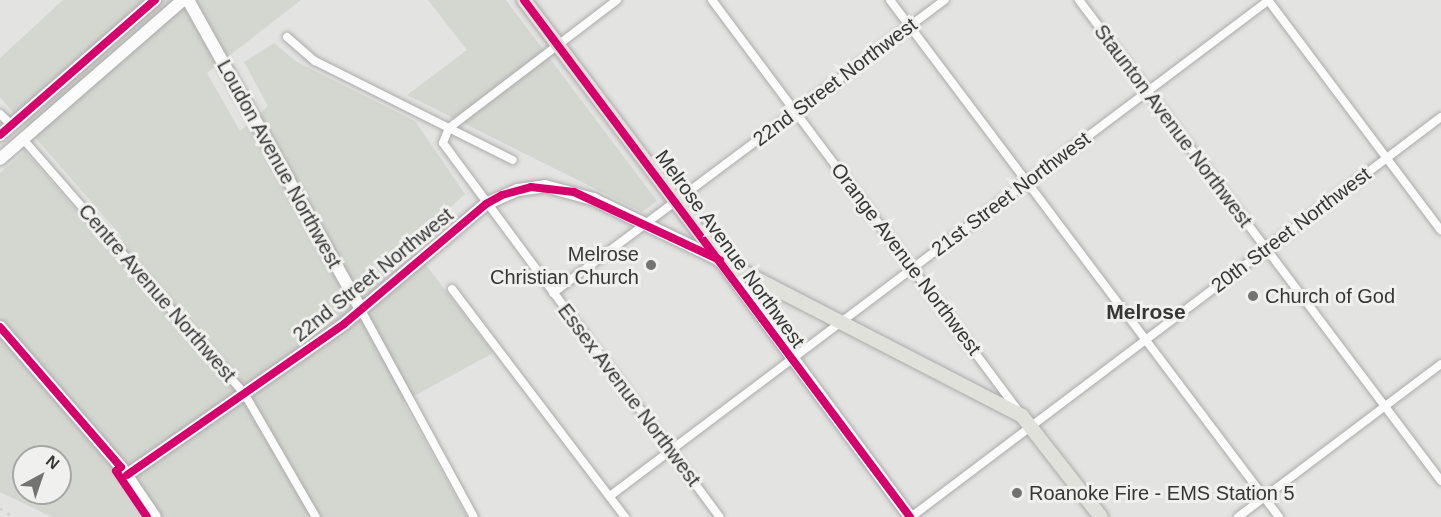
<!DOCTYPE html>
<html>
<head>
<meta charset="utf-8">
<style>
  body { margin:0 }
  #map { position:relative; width:1441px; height:517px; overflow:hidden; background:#e3e3e2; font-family:Helvetica,sans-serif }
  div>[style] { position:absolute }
  .built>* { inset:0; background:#d4d6d0 }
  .roads { filter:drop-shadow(0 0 2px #ababaa) drop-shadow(0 0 2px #ababaa) }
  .street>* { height:8px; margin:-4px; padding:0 4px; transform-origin:4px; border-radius:4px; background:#fbfbfb }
  .secondary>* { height:12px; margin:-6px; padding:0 6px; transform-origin:6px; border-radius:6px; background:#fbfbfb }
  .primary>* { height:14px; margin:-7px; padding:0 7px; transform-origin:7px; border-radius:7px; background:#dfe1da }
  .rail>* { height:3px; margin-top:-1.5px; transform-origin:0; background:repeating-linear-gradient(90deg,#d2d2d1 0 3px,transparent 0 9px) }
  .cycleway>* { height:8px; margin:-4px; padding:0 4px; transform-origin:4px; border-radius:4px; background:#d6006c }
  .dots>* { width:16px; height:16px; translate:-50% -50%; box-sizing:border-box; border:3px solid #f0f1ee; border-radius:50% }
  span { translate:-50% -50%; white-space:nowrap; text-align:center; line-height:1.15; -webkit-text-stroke:6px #f0f1ee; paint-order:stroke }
  .street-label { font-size:20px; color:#363635 }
  .poi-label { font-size:20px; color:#363635 }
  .right { translate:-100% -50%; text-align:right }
  .left { translate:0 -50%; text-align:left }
  .neighbourhood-label { font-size:21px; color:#363635; font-weight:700 }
  .north { position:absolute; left:12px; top:445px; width:60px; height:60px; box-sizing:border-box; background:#f0f1ee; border:2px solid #a6a6a4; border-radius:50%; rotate:40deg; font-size:16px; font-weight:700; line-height:24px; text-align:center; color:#363635 }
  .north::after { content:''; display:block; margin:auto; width:21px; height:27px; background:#737372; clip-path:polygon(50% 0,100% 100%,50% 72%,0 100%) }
</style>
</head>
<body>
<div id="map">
  <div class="built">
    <div style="clip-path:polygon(evenodd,63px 0,301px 0,207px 73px,240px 131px,268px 106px,244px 62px,274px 43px,297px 62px,415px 121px,465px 194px,410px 244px,493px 353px,403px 402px,467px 517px,52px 517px,0 492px,0 173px,25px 151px,109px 248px,122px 237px,0 97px,0 58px,63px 0,24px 457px,60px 457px,60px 493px,24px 493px,24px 457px)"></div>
    <div style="clip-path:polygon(428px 0,506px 0,657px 201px,642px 212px,407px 95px,467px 50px)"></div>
  </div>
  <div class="roads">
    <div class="street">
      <div style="left:617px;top:0;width:211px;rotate:142.7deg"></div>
      <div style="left:449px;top:128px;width:16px;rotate:112deg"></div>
      <div style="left:443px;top:143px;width:465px;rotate:53.5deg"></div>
      <div style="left:712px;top:0;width:515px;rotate:53.29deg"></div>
      <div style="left:890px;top:0;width:647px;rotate:53.04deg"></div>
      <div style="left:1079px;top:0;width:602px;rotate:53.03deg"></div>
      <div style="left:1268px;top:0;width:288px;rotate:53.1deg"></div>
      <div style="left:287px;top:37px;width:37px;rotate:41deg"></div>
      <div style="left:315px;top:61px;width:221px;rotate:26.6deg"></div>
      <div style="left:0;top:114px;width:16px;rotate:43deg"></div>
      <div style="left:23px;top:139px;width:337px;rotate:49deg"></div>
      <div style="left:244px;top:393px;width:143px;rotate:59.9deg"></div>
      <div style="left:452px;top:289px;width:286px;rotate:52.8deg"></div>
      <div style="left:553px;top:293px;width:489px;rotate:-36.8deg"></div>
      <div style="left:361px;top:310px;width:236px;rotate:61.4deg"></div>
      <div style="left:610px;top:496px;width:825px;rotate:-36.97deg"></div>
      <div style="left:911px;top:517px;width:664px;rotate:-37.04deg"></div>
      <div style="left:1238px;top:517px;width:254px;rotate:-37deg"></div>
    </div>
    <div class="secondary">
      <div style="left:188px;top:0;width:355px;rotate:60.8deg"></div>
      <div style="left:0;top:135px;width:206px;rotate:-41.1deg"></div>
      <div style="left:0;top:159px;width:242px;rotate:-41deg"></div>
      <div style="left:0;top:327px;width:185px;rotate:49.2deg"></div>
      <div style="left:121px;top:467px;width:60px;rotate:55.8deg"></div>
      <div style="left:127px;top:475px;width:264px;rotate:-34.8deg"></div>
      <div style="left:344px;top:324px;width:186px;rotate:-40.2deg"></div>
      <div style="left:486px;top:204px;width:35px;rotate:-24deg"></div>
      <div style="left:518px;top:190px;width:27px;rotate:-8deg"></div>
      <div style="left:545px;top:186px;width:50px;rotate:15.2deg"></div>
      <div style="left:593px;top:199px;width:141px;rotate:25.7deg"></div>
      <div style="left:720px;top:260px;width:320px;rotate:53.5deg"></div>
    </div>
    <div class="primary">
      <div style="left:524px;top:0;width:326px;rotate:53deg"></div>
      <div style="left:720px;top:260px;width:340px;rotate:27.3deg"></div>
      <div style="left:1022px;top:416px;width:128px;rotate:52deg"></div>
    </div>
  </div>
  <div class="rail">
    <div style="left:0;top:508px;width:17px;rotate:33deg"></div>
  </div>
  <div class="cycleway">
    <div style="left:524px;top:0;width:645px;rotate:53.25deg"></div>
    <div style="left:0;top:135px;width:206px;rotate:-41.1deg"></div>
    <div style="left:0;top:327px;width:185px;rotate:49.2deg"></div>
    <div style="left:121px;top:467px;width:6px;rotate:141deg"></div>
    <div style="left:116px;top:471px;width:55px;rotate:56deg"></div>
    <div style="left:127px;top:475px;width:264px;rotate:-34.8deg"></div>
    <div style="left:344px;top:324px;width:186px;rotate:-40.2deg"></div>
    <div style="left:486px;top:204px;width:18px;rotate:-29deg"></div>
    <div style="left:502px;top:195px;width:30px;rotate:-15deg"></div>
    <div style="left:531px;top:187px;width:43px;rotate:6.6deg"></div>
    <div style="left:574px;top:192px;width:161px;rotate:25deg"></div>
  </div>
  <div class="dots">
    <div style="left:651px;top:265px;background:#737372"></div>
    <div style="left:1253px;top:296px;background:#737372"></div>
    <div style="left:1017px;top:493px;background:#737372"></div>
  </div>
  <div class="street-label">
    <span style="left:835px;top:82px;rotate:-37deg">22nd Street Northwest</span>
    <span style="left:1173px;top:126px;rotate:53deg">Staunton Avenue Northwest</span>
    <span style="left:279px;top:164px;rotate:61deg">Loudon Avenue Northwest</span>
    <span style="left:1011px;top:194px;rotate:-37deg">21st Street Northwest</span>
    <span style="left:1291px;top:230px;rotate:-37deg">20th Street Northwest</span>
    <span style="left:730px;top:249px;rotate:54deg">Melrose Avenue Northwest</span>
    <span style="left:906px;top:259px;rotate:53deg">Orange Avenue Northwest</span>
    <span style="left:373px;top:275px;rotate:-39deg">22nd Street Northwest</span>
    <span style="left:157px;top:293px;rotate:49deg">Centre Avenue Northwest</span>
    <span style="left:629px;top:395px;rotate:53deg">Essex Avenue Northwest</span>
  </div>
  <div class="poi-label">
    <span class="right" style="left:639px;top:266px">Melrose<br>Christian Church</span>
    <span class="left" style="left:1265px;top:296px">Church of God</span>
    <span class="left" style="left:1029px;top:493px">Roanoke Fire - EMS Station 5</span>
  </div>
  <div class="neighbourhood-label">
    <span style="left:1146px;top:312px">Melrose</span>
  </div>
  <div class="north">N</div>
</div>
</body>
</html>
